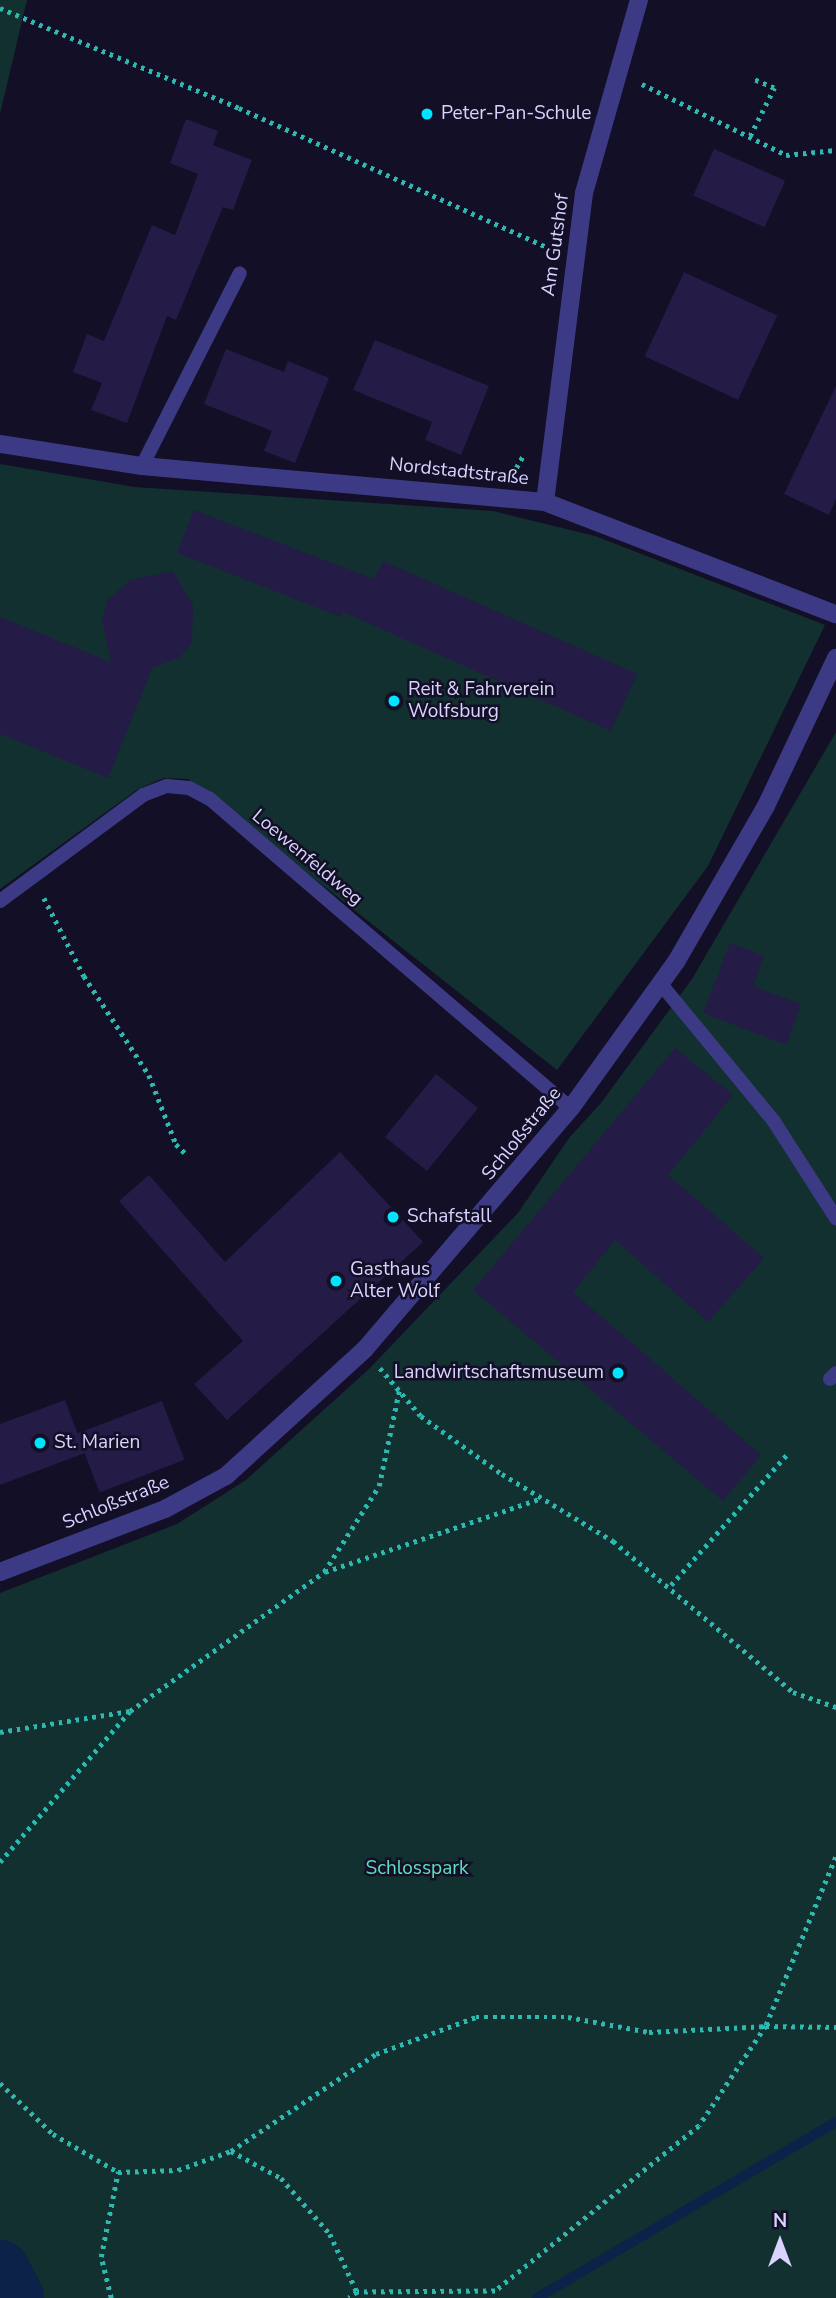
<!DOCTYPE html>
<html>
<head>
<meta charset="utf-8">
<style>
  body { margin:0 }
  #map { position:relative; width:836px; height:2298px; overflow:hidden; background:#130f26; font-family:"Nunito Sans",sans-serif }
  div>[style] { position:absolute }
  .green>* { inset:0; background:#12302f }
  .stream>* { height:10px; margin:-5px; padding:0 5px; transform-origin:5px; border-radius:5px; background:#0c2248 }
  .river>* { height:60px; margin:-30px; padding:0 30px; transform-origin:30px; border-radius:30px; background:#0c2248 }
  .building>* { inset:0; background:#241b47; transform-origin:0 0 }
  .path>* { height:4.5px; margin-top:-2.25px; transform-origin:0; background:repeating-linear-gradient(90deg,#2fb8b0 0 3.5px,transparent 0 8.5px) }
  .lane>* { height:14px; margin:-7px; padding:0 7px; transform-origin:7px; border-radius:7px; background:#3d3a85 }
  .street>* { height:18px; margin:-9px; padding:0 9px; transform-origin:9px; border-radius:9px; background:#3d3a85 }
  .dots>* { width:19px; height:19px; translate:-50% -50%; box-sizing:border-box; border:4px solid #130f26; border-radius:50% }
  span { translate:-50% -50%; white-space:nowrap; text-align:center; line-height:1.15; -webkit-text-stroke:5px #130f26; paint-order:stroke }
  .poi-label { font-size:19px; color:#d9d4ff }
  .left { translate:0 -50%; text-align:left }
  .right { translate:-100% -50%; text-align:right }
  .street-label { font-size:19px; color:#d9d4ff }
  .park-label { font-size:19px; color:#5fe0c0 }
  .north { position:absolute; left:745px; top:2207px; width:70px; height:70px; -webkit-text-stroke:5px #130f26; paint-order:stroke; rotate:0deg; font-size:19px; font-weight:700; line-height:28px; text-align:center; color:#d9d4ff }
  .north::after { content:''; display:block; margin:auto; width:24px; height:32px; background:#d9d4ff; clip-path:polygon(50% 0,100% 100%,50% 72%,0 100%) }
</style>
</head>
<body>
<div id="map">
  <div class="green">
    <div style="clip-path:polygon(0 0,27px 0,0 114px)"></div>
    <div style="clip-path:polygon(0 464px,135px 487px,493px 511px,595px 536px,825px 625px,708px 866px,557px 1070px,188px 779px,164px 778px,138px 789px,0 889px)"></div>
    <div style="clip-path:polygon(836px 732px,836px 2298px,0 2298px,0 1593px,177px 1524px,246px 1480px,368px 1370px,518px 1213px,569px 1138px,601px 1103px,692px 979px)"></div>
  </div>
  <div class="stream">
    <div style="left:537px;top:2298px;width:347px;rotate:-30.5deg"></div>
  </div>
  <div class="river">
    <div style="left:0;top:2270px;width:31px;rotate:63deg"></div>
  </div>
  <div class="building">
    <div style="clip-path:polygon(186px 119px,218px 131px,213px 145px,252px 160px,233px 210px,223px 207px,176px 320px,167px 316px,127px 423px,91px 410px,102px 383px,73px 372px,87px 334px,104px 341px,152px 225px,175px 235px,198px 174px,170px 163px)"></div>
    <div style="left:714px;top:149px;width:78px;height:51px;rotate:24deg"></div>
    <div style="left:684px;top:272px;width:103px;height:93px;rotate:25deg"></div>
    <div style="clip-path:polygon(375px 340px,489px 386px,461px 455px,425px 440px,432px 422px,353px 390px)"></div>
    <div style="clip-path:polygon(226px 349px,284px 372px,288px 361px,329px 378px,295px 463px,264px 451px,272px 431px,204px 404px)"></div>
    <div style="clip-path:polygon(836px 386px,836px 499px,829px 515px,784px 494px)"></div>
    <div style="clip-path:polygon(194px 510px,374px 579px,383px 561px,637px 674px,611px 731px,343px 612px,341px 617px,177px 553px)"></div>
    <div style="clip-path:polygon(173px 571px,193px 605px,192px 642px,180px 657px,152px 668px,108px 778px,0 734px,0 617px,111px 662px,102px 620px,108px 600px,130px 580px)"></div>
    <div style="clip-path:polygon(730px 943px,764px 956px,753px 986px,801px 1004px,786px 1045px,703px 1013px)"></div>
    <div style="clip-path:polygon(675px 1048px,733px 1095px,668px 1175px,764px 1258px,708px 1322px,615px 1240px,573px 1292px,761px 1455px,723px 1501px,473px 1290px)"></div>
    <div style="left:436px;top:1074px;width:54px;height:81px;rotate:39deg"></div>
    <div style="clip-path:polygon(340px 1152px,423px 1242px,227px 1420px,194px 1384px,243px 1341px,119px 1201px,149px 1175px,225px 1262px)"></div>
    <div style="clip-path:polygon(65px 1400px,85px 1453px,0 1485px,0 1424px)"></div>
    <div style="left:162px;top:1401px;width:63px;height:91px;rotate:69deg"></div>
  </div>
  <div class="path">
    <div style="left:0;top:8px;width:259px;rotate:22.7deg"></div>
    <div style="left:239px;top:108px;width:345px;rotate:24.3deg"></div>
    <div style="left:642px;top:84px;width:161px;rotate:26.2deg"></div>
    <div style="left:786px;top:155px;width:50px;rotate:-5.7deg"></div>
    <div style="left:750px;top:136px;width:54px;rotate:-63.4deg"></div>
    <div style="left:774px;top:88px;width:25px;rotate:-157deg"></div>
    <div style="left:512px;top:475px;width:22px;rotate:-60deg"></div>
    <div style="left:44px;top:898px;width:88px;rotate:62.9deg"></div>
    <div style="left:84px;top:976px;width:118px;rotate:56.7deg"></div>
    <div style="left:149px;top:1075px;width:74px;rotate:68.6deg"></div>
    <div style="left:176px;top:1144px;width:13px;rotate:45deg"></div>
    <div style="left:380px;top:1368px;width:63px;rotate:49.5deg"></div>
    <div style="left:421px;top:1416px;width:100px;rotate:35.6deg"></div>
    <div style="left:502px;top:1474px;width:130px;rotate:31.1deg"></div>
    <div style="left:613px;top:1541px;width:235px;rotate:40deg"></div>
    <div style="left:793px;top:1692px;width:46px;rotate:19.2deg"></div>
    <div style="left:325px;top:1572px;width:229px;rotate:-18.8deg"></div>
    <div style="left:671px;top:1585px;width:176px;rotate:-48.4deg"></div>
    <div style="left:0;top:1732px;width:132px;rotate:-9.2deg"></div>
    <div style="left:836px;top:1857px;width:183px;rotate:112.5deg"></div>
    <div style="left:766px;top:2026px;width:70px;rotate:0.8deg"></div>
    <div style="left:0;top:1862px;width:199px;rotate:-49.3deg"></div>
    <div style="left:130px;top:1711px;width:239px;rotate:-35.6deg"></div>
    <div style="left:324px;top:1572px;width:102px;rotate:-57.4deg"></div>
    <div style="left:379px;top:1486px;width:97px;rotate:-78.1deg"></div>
    <div style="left:0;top:2083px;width:74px;rotate:43.9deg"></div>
    <div style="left:53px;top:2134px;width:75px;rotate:30.3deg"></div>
    <div style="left:118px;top:2172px;width:60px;rotate:-1.9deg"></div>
    <div style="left:178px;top:2170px;width:56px;rotate:-19.7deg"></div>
    <div style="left:231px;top:2151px;width:174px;rotate:-33.8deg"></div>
    <div style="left:376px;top:2054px;width:107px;rotate:-20.3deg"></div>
    <div style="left:476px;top:2017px;width:92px"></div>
    <div style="left:568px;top:2017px;width:82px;rotate:10.5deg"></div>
    <div style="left:649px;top:2032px;width:117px;rotate:-2.9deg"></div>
    <div style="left:766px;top:2026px;width:120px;rotate:123.8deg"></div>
    <div style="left:699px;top:2126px;width:262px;rotate:141deg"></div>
    <div style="left:495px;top:2291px;width:138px;rotate:179.6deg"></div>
    <div style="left:357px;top:2292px;width:10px;rotate:143deg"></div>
    <div style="left:231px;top:2151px;width:57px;rotate:28.4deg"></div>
    <div style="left:281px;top:2178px;width:74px;rotate:48.8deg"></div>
    <div style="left:330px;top:2234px;width:64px;rotate:65deg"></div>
    <div style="left:111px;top:2298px;width:42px;rotate:-103.7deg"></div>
    <div style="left:101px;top:2257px;width:87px;rotate:-78.7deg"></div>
  </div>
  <div class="lane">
    <div style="left:142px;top:466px;width:216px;rotate:-63.1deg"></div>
    <div style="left:0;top:901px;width:178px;rotate:-36.5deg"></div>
    <div style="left:143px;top:795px;width:26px;rotate:-21deg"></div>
    <div style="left:167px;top:786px;width:22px;rotate:5deg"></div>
    <div style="left:189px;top:788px;width:24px;rotate:28deg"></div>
    <div style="left:210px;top:799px;width:475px;rotate:40.6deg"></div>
    <div style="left:660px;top:983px;width:178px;rotate:50.5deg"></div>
    <div style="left:773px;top:1120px;width:117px;rotate:57.3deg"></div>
    <div style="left:830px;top:1379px;width:8px;rotate:-45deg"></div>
  </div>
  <div class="street">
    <div style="left:0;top:444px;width:144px;rotate:8.8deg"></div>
    <div style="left:142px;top:466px;width:405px;rotate:5.1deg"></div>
    <div style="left:545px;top:502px;width:312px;rotate:21.1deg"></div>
    <div style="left:545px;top:502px;width:311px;rotate:-82.8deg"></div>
    <div style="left:584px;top:193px;width:201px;rotate:-74.1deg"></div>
    <div style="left:0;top:1572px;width:177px;rotate:-20.9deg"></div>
    <div style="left:165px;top:1509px;width:69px;rotate:-28.4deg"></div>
    <div style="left:226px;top:1476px;width:188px;rotate:-42.4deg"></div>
    <div style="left:365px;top:1349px;width:317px;rotate:-49.5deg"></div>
    <div style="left:571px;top:1108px;width:180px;rotate:-54.3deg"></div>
    <div style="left:676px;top:962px;width:180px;rotate:-60deg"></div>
    <div style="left:766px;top:806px;width:164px;rotate:-64.7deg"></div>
  </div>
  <div class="dots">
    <div style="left:427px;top:114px;background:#00e5ff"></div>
    <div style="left:394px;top:701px;background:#00e5ff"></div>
    <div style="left:393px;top:1217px;background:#00e5ff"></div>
    <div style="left:336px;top:1281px;background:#00e5ff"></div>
    <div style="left:618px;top:1373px;background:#00e5ff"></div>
    <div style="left:40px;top:1443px;background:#00e5ff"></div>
  </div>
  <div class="poi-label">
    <span class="left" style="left:441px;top:114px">Peter-Pan-Schule</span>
    <span class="left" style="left:408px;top:701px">Reit &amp; Fahrverein<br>Wolfsburg</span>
    <span class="left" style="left:407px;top:1217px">Schafstall</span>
    <span class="left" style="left:350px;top:1281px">Gasthaus<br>Alter Wolf</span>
    <span class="right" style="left:604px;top:1373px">Landwirtschaftsmuseum</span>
    <span class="left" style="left:54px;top:1443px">St. Marien</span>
  </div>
  <div class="street-label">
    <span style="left:556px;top:245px;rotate:-82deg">Am Gutshof</span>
    <span style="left:459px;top:472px;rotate:6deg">Nordstadtstraße</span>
    <span style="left:307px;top:858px;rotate:40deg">Loewenfeldweg</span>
    <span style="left:522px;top:1134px;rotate:-51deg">Schloßstraße</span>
    <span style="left:116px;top:1503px;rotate:-22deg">Schloßstraße</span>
  </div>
  <div class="park-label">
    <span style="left:417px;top:1869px">Schlosspark</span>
  </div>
  <div class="north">N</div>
</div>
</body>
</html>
